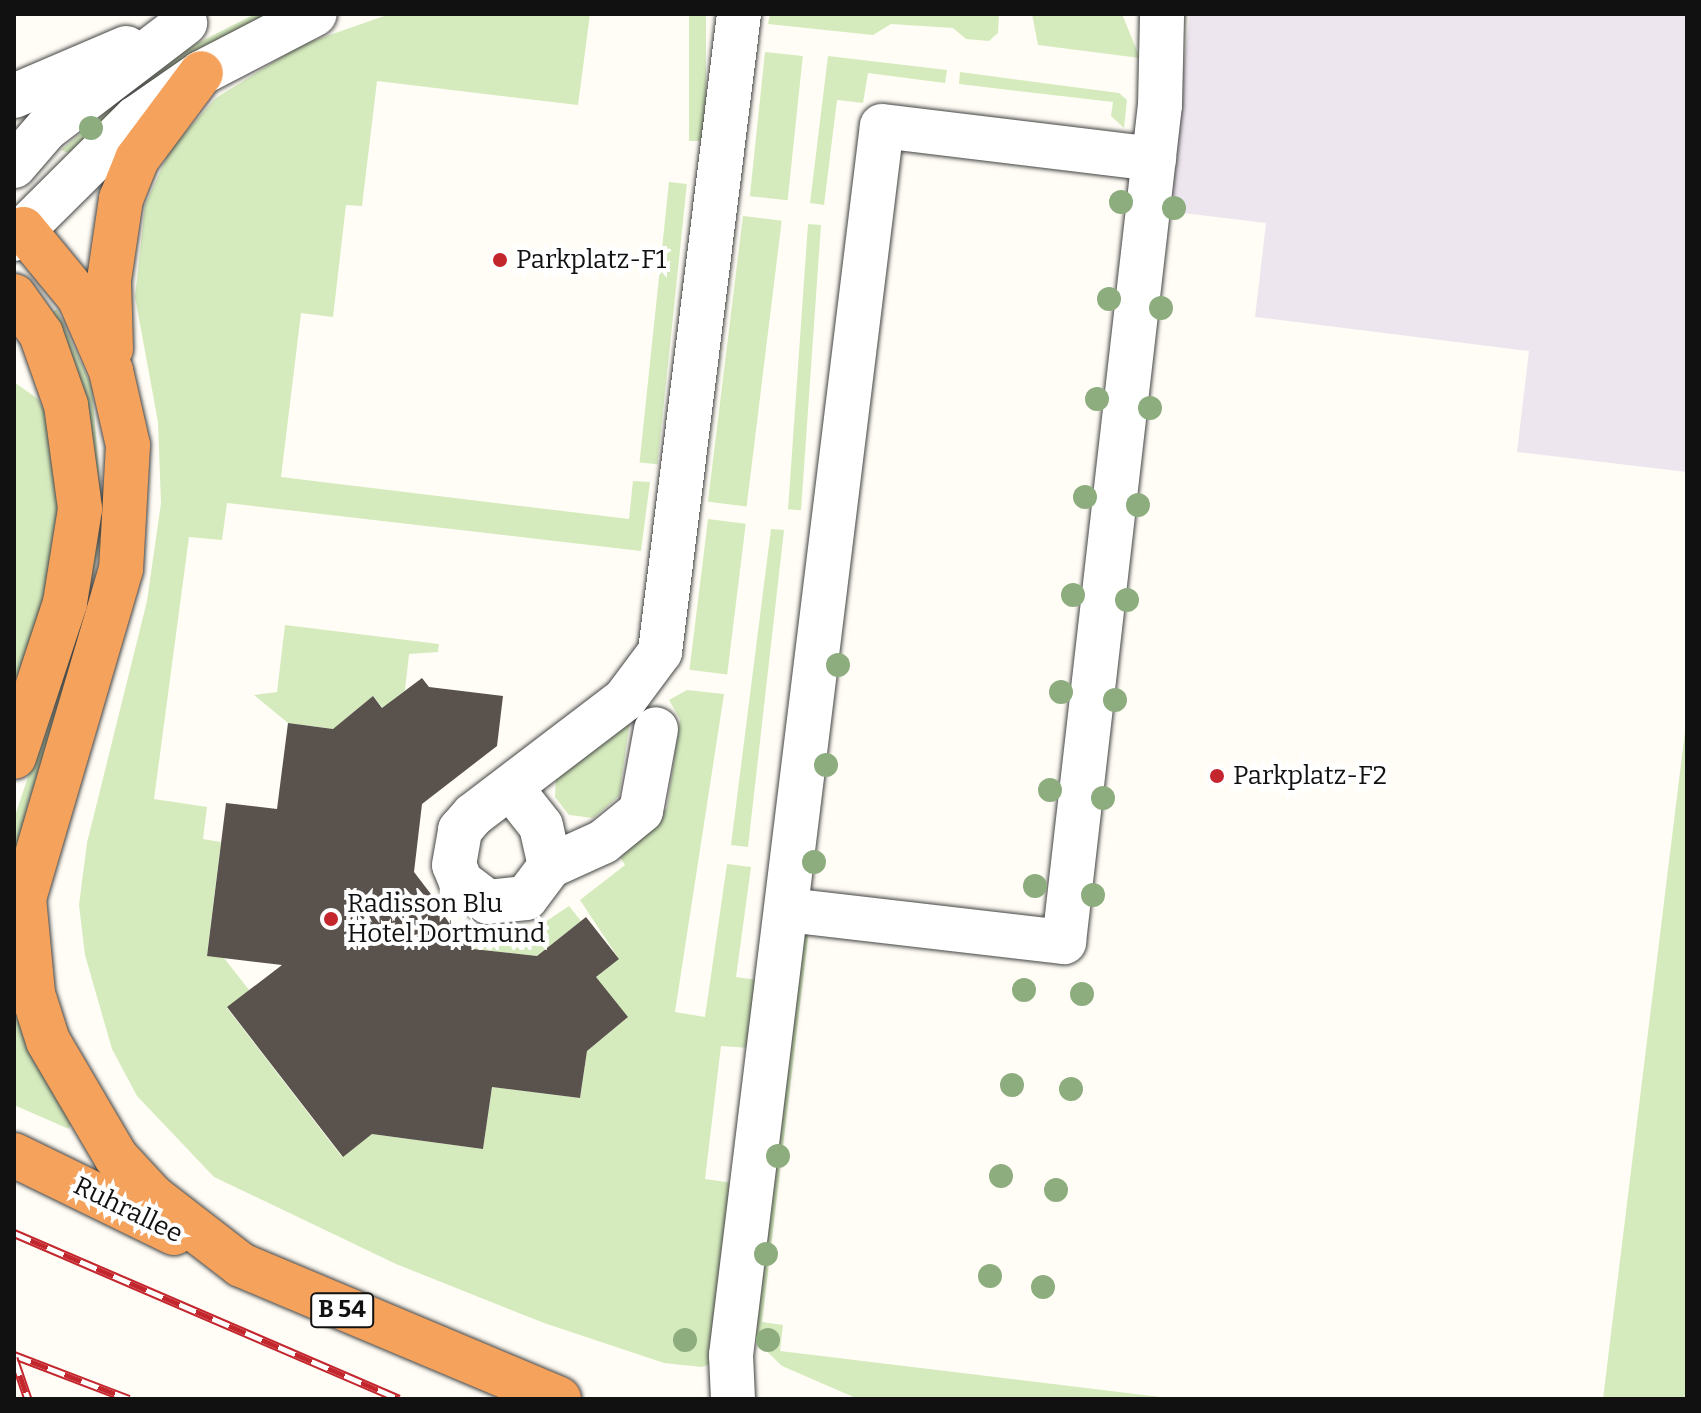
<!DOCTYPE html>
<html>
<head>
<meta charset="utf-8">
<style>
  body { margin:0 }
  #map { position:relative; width:1701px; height:1413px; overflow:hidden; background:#fffdf5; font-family:Bitter,serif }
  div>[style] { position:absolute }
  .industrial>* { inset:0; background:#eee6ef }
  .green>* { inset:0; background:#d5ebbd; transform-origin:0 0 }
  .building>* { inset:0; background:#5a524d }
  .roads { filter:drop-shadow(0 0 2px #444) drop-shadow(0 0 2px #444) }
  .minor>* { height:44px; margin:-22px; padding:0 22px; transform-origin:22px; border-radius:22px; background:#fff }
  .highway>* { height:44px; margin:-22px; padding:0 22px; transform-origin:22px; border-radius:22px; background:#f5a25d }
  .rail>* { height:9px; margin-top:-4.5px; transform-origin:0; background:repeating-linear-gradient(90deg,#fff 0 18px,#c4262e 0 36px); box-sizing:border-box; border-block:2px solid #c4262e }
  .trees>* { width:24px; height:24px; margin:-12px; border-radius:50%; background:#8dad7f }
  .dots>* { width:22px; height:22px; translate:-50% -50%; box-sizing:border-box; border:4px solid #fff; border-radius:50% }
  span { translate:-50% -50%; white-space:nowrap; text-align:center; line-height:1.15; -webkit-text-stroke:8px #fff; paint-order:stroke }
  .shield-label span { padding:2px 6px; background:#fff; border:2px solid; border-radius:6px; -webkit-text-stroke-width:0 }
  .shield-label { font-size:24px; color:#111; font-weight:700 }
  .poi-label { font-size:26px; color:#111 }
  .left { translate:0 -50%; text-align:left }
  .street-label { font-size:26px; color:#111 }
  .frame { position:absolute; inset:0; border:16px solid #111; pointer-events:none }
</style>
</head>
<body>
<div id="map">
  <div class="industrial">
    <div style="clip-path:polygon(1190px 14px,1687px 14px,1687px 472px,1517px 452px,1529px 351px,1255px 317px,1266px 223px,1166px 211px)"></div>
  </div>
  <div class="green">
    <div style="clip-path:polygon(255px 14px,267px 14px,71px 154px,61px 150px,172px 56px)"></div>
    <div style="clip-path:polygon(390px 14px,590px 14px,578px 105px,377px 81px,362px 206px,346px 205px,333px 317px,301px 313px,281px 477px,629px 519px,633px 481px,650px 482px,641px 551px,227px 503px,222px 540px,189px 537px,154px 799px,207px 807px,203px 839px,221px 842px,207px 955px,224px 958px,249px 990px,227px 1008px,342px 1157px,372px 1134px,483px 1149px,492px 1087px,580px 1098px,587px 1051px,627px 1018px,596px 977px,619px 959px,580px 900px,625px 865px,620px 857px,667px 808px,680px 719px,669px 700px,687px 690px,724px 694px,675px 1012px,705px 1017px,727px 864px,751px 867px,736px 977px,757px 980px,750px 1048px,721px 1046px,705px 1179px,733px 1183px,710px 1364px,702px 1367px,664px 1363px,544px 1323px,396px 1264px,214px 1177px,137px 1096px,112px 1049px,85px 955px,79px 905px,87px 843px,147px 601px,161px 503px,158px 422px,135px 297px,145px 205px,170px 150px,216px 98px,301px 45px)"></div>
    <div style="left:689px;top:14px;width:17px;height:127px"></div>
    <div style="clip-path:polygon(770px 14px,999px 14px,998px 33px,989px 41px,966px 39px,953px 28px,891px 24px,873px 35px,768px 24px)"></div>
    <div style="clip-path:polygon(1032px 14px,1122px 14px,1140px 58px,1038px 45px)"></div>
    <div style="left:765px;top:52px;width:38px;height:145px;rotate:6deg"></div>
    <div style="clip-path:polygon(828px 56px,947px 70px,945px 83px,868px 73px,863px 103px,837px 100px,824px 205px,810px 203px)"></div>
    <div style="clip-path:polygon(960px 72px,1119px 93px,1127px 100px,1124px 128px,1111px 116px,1113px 102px,959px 84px)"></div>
    <div style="left:669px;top:182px;width:18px;height:282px;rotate:6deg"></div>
    <div style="left:743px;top:216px;width:39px;height:288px;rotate:7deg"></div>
    <div style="left:808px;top:224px;width:13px;height:286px;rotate:4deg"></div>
    <div style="clip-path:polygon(57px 309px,92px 387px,103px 524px,79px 649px,27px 807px,14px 873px,14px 819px,74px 638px,50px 314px)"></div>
    <div style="clip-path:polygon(14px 382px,38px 399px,53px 423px,61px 491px,45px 604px,14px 706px)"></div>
    <div style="left:708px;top:519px;width:38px;height:152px;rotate:7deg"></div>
    <div style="clip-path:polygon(771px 529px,784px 530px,748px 847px,731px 845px)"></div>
    <div style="clip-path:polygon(285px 625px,439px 644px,438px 652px,409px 654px,405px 690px,383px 708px,373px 696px,333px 729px,288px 723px,254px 695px,277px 692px)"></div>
    <div style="clip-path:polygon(631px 714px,619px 796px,593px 818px,569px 815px,555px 797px,556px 778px)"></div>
    <div style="clip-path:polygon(1687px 715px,1687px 1399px,1603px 1399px)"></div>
    <div style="clip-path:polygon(569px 906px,581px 921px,537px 956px,473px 949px,468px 942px,480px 934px,527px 934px)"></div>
    <div style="clip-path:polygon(809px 930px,762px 1322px,783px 1325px,780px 1351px,1177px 1399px,858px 1399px,782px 1366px,753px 1338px,801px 934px)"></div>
    <div style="clip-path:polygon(14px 956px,71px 1125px,69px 1129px,14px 1105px)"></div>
  </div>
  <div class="building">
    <div style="clip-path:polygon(422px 678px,429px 687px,503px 696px,497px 746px,422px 804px,414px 872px,473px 949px,537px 956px,586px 917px,619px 959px,596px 977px,628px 1017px,587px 1051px,580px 1098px,492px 1087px,483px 1149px,372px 1134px,343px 1157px,227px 1007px,282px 965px,207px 956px,226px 803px,277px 809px,288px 723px,333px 729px,373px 696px,382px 708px)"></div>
  </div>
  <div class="roads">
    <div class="minor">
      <div style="left:14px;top:96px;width:122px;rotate:-23.2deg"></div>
      <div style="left:14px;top:166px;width:49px;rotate:-49.1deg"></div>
      <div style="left:46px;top:129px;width:175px;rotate:-37.3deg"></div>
      <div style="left:14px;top:239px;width:172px;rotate:-44.8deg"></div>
      <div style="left:136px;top:118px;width:79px;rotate:-34.7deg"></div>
      <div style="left:201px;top:73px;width:128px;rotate:-27.4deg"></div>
      <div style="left:511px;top:788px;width:48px;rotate:51.7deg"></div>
      <div style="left:541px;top:826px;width:41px;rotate:77.3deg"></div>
      <div style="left:550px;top:866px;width:40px;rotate:127deg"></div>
      <div style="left:526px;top:898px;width:38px;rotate:174deg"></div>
      <div style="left:488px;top:902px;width:34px;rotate:-143deg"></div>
      <div style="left:461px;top:882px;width:18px;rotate:-112deg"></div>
      <div style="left:454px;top:865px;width:36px;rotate:-80deg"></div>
      <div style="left:460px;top:830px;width:20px;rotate:-49deg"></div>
      <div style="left:473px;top:815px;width:191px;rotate:-37.3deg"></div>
      <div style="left:625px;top:699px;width:59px;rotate:-53.3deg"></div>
      <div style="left:660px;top:652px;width:643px;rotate:-82.94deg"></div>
      <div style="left:550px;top:866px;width:58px;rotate:-24.4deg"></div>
      <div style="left:603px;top:842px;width:49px;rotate:-39.2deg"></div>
      <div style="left:641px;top:811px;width:83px;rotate:-79.6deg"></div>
      <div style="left:787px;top:910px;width:279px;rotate:6.6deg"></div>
      <div style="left:1064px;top:942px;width:842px;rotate:-83.46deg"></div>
      <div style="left:1160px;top:105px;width:91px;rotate:-88.7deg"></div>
      <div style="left:733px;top:1399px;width:44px;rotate:-92.6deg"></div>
      <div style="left:731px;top:1355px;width:1238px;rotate:-83deg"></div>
      <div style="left:882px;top:126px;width:274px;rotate:6.9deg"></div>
    </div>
    <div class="highway">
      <div style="left:23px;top:229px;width:88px;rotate:50.5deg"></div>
      <div style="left:79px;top:297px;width:81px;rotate:66.6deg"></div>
      <div style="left:111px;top:371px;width:76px;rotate:77.1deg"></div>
      <div style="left:128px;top:445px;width:124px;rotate:93.2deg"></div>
      <div style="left:121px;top:569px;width:343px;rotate:106.4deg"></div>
      <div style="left:24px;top:898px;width:96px;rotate:84.6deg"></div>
      <div style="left:33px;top:994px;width:49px;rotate:72.3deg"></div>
      <div style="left:48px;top:1041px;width:134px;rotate:59.6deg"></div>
      <div style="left:116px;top:1157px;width:54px;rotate:47.2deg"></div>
      <div style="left:153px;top:1197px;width:111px;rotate:37.7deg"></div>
      <div style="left:241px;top:1265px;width:345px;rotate:22.8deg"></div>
      <div style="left:14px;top:296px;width:47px;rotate:54.6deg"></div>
      <div style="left:41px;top:334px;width:75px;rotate:70.6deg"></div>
      <div style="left:66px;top:405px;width:105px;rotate:82.3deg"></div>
      <div style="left:80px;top:509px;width:95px;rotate:99.1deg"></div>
      <div style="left:65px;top:603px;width:162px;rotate:108.3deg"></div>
      <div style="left:111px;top:349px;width:69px;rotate:-91.7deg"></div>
      <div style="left:109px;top:280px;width:82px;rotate:-81.6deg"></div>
      <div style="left:121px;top:199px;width:43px;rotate:-68.2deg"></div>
      <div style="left:137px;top:159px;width:107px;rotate:-53.3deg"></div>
      <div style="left:14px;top:1155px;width:178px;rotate:26deg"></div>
    </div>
  </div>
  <div class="rail">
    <div style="left:14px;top:1233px;width:419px;rotate:23.3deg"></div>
    <div style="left:14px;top:1355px;width:123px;rotate:20.9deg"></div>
    <div style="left:14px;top:1358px;width:43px;rotate:71.1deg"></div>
  </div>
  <div class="trees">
    <div style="left:91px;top:128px"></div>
    <div style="left:1121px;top:202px"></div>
    <div style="left:1174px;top:208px"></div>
    <div style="left:1109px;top:299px"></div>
    <div style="left:1161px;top:308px"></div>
    <div style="left:1097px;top:399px"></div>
    <div style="left:1150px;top:408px"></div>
    <div style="left:1085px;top:497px"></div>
    <div style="left:1138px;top:505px"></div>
    <div style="left:1073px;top:595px"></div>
    <div style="left:1127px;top:600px"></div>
    <div style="left:838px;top:665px"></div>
    <div style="left:1061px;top:692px"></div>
    <div style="left:1115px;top:700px"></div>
    <div style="left:826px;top:765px"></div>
    <div style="left:1050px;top:790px"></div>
    <div style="left:1103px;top:798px"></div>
    <div style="left:814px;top:862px"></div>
    <div style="left:1035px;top:886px"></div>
    <div style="left:1093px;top:895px"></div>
    <div style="left:1024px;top:990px"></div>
    <div style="left:1082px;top:994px"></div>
    <div style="left:1012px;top:1085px"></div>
    <div style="left:1071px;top:1089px"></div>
    <div style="left:778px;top:1156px"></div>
    <div style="left:1001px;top:1176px"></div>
    <div style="left:1056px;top:1190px"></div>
    <div style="left:766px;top:1254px"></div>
    <div style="left:990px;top:1276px"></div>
    <div style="left:1043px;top:1287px"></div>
    <div style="left:685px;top:1340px"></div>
    <div style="left:768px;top:1340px"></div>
  </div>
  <div class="dots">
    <div style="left:500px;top:260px;background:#c4262e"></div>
    <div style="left:1217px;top:776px;background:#c4262e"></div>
    <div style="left:331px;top:919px;background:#c4262e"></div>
  </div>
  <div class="shield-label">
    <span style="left:342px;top:1310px">B 54</span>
  </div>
  <div class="poi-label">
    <span class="left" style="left:516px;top:260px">Parkplatz-F1</span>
    <span class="left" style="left:1233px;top:776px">Parkplatz-F2</span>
    <span class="left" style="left:347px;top:919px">Radisson Blu<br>Hotel Dortmund</span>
  </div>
  <div class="street-label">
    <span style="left:128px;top:1210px;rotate:26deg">Ruhrallee</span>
  </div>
  <div class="frame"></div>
</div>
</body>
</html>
